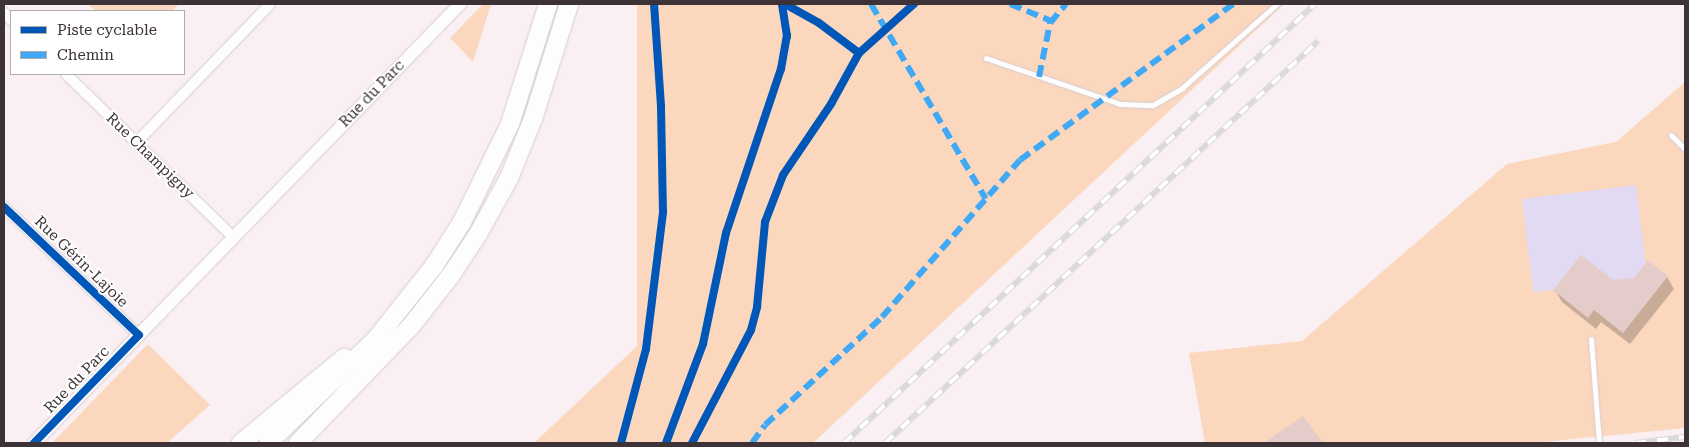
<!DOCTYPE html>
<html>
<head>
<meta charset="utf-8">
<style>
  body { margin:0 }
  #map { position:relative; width:1689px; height:447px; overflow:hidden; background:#faf0f3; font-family:"Roboto Serif",serif }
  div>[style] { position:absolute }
  .green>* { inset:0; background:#fbd7be }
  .water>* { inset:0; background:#e2daf3; transform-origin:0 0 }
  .shadow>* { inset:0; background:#0003 }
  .building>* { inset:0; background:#e3ccca }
  .roads { filter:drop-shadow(0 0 1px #d7cdd0) drop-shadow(0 0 1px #d7cdd0) }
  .service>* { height:5px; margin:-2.5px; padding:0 2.5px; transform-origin:2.5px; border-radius:2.5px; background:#fefdfd }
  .minor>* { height:10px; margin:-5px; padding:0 5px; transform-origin:5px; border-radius:5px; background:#fefdfd }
  .tertiary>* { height:12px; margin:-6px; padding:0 6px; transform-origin:6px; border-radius:6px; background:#fefdfd }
  .motorway>* { height:18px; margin:-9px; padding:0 9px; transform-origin:9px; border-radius:9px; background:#fefdfd }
  .rail>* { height:5.5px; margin-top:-2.75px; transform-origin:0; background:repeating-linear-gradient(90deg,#fff 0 11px,#dbd8da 0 22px); box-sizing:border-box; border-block:1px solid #dbd8da }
  .quiet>* { height:6px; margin-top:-3px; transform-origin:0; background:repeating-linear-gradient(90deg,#3fa9f5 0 12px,transparent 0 18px) }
  .cycleway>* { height:8px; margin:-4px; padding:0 4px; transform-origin:4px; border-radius:4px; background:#0057b8 }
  span { translate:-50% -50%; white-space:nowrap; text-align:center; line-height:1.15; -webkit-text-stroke:4px #fff; paint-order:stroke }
  .street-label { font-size:15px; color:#3d3336 }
  .frame { position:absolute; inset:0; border:5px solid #3d3336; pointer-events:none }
  .legend { position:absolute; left:10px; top:10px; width:175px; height:65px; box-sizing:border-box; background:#fff; border:1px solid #b1adaf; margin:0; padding:6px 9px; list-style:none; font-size:15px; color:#3d3336 }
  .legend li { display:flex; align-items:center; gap:10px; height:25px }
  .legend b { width:25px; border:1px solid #b1adaf }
</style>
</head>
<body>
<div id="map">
  <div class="green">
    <div style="clip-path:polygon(88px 4px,179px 4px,172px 11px,95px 11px)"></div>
    <div style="clip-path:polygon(483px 4px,491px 4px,473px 62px,450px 38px)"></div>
    <div style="clip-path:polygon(637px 4px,1284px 4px,813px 443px,534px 443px,637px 346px)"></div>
    <div style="clip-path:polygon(1685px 82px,1685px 428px,1533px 443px,1205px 443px,1189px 353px,1302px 341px,1507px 164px,1616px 142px)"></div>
    <div style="clip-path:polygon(148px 344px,210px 405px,167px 443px,52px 443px)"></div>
  </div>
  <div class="water">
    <div style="left:1636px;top:185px;width:94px;height:115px;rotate:83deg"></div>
  </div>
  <div class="shadow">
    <div style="clip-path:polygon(1648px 262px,1667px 277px,1674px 289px,1630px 344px,1601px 322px,1596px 329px,1562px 302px,1555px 290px,1634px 279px)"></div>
  </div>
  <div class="building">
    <div style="clip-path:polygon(1581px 255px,1613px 280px,1634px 278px,1648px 260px,1668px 276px,1623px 333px,1594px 310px,1588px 318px,1553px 290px)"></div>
    <div style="clip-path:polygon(1303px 416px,1323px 443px,1264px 443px)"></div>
  </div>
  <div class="roads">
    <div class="service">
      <div style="left:986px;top:58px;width:142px;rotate:18.9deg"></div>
      <div style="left:1120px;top:104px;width:33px;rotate:2deg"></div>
      <div style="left:1153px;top:105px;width:34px;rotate:-30deg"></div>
      <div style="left:1182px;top:88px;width:127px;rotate:-41.5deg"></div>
      <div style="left:1671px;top:135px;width:20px;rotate:45deg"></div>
      <div style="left:1591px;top:339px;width:104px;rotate:85.6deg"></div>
    </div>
    <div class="minor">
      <div style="left:4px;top:13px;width:10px;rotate:45deg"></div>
      <div style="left:66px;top:74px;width:235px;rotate:44.3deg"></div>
      <div style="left:136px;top:143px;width:193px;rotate:-46deg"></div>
      <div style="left:4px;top:207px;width:186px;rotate:43.5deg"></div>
    </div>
    <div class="tertiary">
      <div style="left:34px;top:443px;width:612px;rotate:-45.86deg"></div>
    </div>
    <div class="motorway">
      <div style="left:241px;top:443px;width:134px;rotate:-39.5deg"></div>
      <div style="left:268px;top:443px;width:150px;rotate:-43.9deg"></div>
      <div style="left:376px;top:339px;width:93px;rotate:-51.5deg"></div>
      <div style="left:434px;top:266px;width:52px;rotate:-57.5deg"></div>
      <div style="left:462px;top:222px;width:109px;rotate:-63.9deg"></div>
      <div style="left:510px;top:124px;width:126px;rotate:-72.4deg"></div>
      <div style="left:298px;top:443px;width:163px;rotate:-46deg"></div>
      <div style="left:411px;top:326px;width:65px;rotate:-51.9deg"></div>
      <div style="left:451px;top:275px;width:49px;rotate:-56.6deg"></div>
      <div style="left:478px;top:234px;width:64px;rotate:-61deg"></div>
      <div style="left:509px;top:178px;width:64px;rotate:-67.9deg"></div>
      <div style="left:533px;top:119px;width:121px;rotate:-72.6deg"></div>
    </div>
  </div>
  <div class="rail">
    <div style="left:844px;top:443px;width:644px;rotate:-42.99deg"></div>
    <div style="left:885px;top:443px;width:591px;rotate:-42.87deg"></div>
    <div style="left:1635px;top:443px;width:50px;rotate:-6.8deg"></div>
  </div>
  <div class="quiet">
    <div style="left:871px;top:4px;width:226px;rotate:59.5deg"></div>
    <div style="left:1010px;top:4px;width:44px;rotate:22.5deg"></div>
    <div style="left:1039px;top:77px;width:55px;rotate:-78.5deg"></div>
    <div style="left:1050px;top:23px;width:25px;rotate:-50deg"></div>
    <div style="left:752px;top:443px;width:22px;rotate:-54deg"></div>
    <div style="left:765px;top:425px;width:159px;rotate:-42.7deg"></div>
    <div style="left:882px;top:317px;width:209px;rotate:-48.7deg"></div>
    <div style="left:1020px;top:160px;width:264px;rotate:-36.2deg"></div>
  </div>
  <div class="cycleway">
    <div style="left:785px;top:4px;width:39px;rotate:29deg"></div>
    <div style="left:819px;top:23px;width:50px;rotate:36.9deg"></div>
    <div style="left:4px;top:207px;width:186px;rotate:43.5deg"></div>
    <div style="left:139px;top:335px;width:151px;rotate:134.2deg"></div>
    <div style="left:621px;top:443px;width:97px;rotate:-75.1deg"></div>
    <div style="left:646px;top:349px;width:138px;rotate:-82.9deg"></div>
    <div style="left:663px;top:212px;width:106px;rotate:-91.1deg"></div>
    <div style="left:661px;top:106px;width:102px;rotate:-93.9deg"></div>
    <div style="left:666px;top:443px;width:106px;rotate:-69.5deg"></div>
    <div style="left:703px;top:344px;width:113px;rotate:-78.3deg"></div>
    <div style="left:726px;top:233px;width:173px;rotate:-71.5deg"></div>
    <div style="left:781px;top:69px;width:34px;rotate:-80deg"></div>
    <div style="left:787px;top:36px;width:32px;rotate:-99deg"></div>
    <div style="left:692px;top:443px;width:127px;rotate:-62.4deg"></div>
    <div style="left:751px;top:330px;width:24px;rotate:-75deg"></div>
    <div style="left:757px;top:307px;width:85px;rotate:-84.6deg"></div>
    <div style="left:765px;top:222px;width:50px;rotate:-69deg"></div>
    <div style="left:783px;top:175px;width:86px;rotate:-55.9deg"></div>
    <div style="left:831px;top:104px;width:58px;rotate:-61.2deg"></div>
    <div style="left:859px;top:53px;width:74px;rotate:-41.7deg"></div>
  </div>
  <div class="street-label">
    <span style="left:372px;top:94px;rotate:-46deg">Rue du Parc</span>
    <span style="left:150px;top:156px;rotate:44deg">Rue Champigny</span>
    <span style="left:81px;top:262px;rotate:44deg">Rue Gérin-Lajoie</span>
    <span style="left:77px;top:380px;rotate:-46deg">Rue du Parc</span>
  </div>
  <div class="frame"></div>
  <ul class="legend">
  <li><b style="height:6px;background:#0057b8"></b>Piste cyclable</li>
  <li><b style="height:6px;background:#3fa9f5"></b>Chemin</li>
  </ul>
</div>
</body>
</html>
